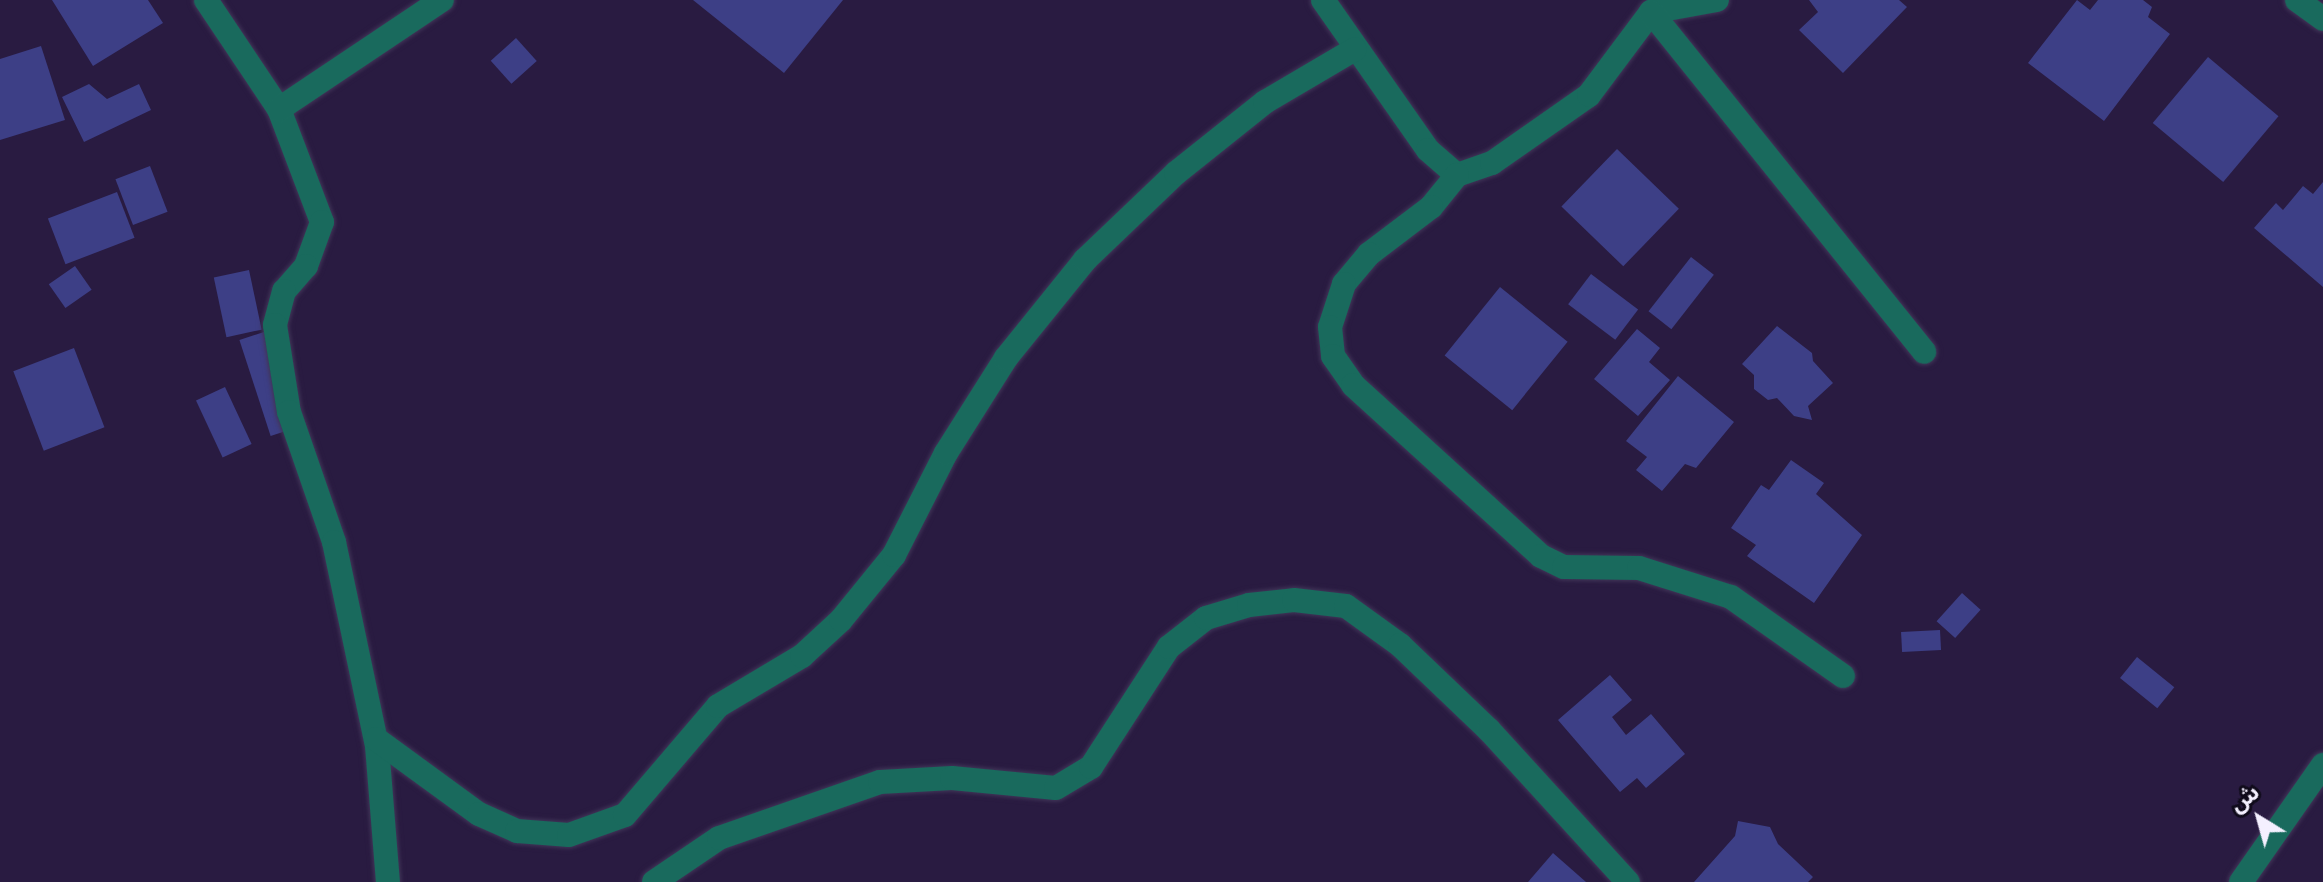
<!DOCTYPE html>
<html>
<head>
<meta charset="utf-8">
<style>
  body { margin:0 }
  #map { position:relative; width:2323px; height:882px; overflow:hidden; background:#291b41; font-family:Helvetica,"Noto Sans Arabic",sans-serif }
  div>[style] { position:absolute }
  .building>* { inset:0; background:#3d3f86; transform-origin:0 0 }
  .roads { filter:drop-shadow(0 0 2px #413558) drop-shadow(0 0 2px #413558) }
  .minor>* { height:24px; margin:-12px; padding:0 12px; transform-origin:12px; border-radius:12px; background:#196a5d }
  span { translate:-50% -50%; white-space:nowrap; text-align:center; line-height:1.15; -webkit-text-stroke:6px #0f0a1a; paint-order:stroke }
  .north { position:absolute; left:2219px; top:778px; width:80px; height:80px; -webkit-text-stroke:6px #0f0a1a; paint-order:stroke; rotate:323deg; font-size:22px; font-weight:700; line-height:32px; text-align:center; color:#f4f0ff }
  .north::after { content:''; display:block; margin:auto; width:28px; height:36px; background:#f4f0ff; clip-path:polygon(50% 0,100% 100%,50% 72%,0 100%) }
</style>
</head>
<body>
<div id="map">
  <div class="building">
    <div style="clip-path:polygon(52px 0,148px 0,163px 23px,93px 66px)"></div>
    <div style="clip-path:polygon(693px 0,843px 0,784px 73px)"></div>
    <div style="clip-path:polygon(1809px 0,1899px 0,1907px 7px,1843px 73px,1799px 30px,1818px 12px)"></div>
    <div style="clip-path:polygon(2077px 0,2090px 10px,2098px 0,2143px 0,2152px 7px,2148px 17px,2170px 34px,2104px 121px,2028px 63px)"></div>
    <div style="left:516px;top:38px;width:31px;height:34px;rotate:48deg"></div>
    <div style="clip-path:polygon(41px 46px,65px 120px,0 140px,0 59px)"></div>
    <div style="left:2208px;top:57px;width:92px;height:86px;rotate:40deg"></div>
    <div style="clip-path:polygon(89px 84px,107px 99px,139px 84px,151px 110px,84px 142px,62px 97px)"></div>
    <div style="left:1617px;top:149px;width:86px;height:80px;rotate:44deg"></div>
    <div style="left:150px;top:166px;width:49px;height:37px;rotate:69deg"></div>
    <div style="clip-path:polygon(2323px 182px,2323px 287px,2254px 228px,2276px 203px,2283px 210px,2303px 186px,2313px 194px)"></div>
    <div style="left:117px;top:192px;width:49px;height:74px;rotate:69deg"></div>
    <div style="left:1691px;top:257px;width:29px;height:69px;rotate:38deg"></div>
    <div style="left:75px;top:266px;width:29px;height:32px;rotate:55deg"></div>
    <div style="left:249px;top:270px;width:61px;height:36px;rotate:78deg"></div>
    <div style="left:1591px;top:274px;width:59px;height:38px;rotate:37deg"></div>
    <div style="left:1500px;top:287px;width:87px;height:88px;rotate:39deg"></div>
    <div style="clip-path:polygon(1777px 326px,1812px 353px,1813px 361px,1833px 383px,1808px 406px,1812px 420px,1794px 416px,1777px 398px,1768px 400px,1754px 389px,1754px 375px,1742px 364px)"></div>
    <div style="clip-path:polygon(1637px 329px,1660px 348px,1649px 362px,1670px 380px,1638px 416px,1594px 379px)"></div>
    <div style="left:267px;top:331px;width:101px;height:29px;rotate:72deg"></div>
    <div style="left:74px;top:348px;width:85px;height:65px;rotate:69deg"></div>
    <div style="clip-path:polygon(1678px 376px,1734px 422px,1696px 468px,1685px 464px,1662px 491px,1636px 470px,1647px 457px,1626px 441px)"></div>
    <div style="left:225px;top:387px;width:63px;height:32px;rotate:65deg"></div>
    <div style="clip-path:polygon(1791px 460px,1824px 483px,1816px 494px,1862px 535px,1814px 603px,1747px 556px,1756px 545px,1731px 528px,1761px 485px,1769px 490px)"></div>
    <div style="left:1962px;top:593px;width:25px;height:38px;rotate:42deg"></div>
    <div style="left:1940px;top:630px;width:20px;height:39px;rotate:87deg"></div>
    <div style="left:2137px;top:657px;width:48px;height:27px;rotate:39deg"></div>
    <div style="clip-path:polygon(1610px 675px,1632px 700px,1612px 717px,1626px 735px,1651px 714px,1685px 754px,1646px 788px,1637px 778px,1620px 792px,1558px 720px)"></div>
    <div style="clip-path:polygon(1738px 821px,1770px 827px,1778px 844px,1813px 877px,1808px 882px,1694px 882px,1735px 836px)"></div>
    <div style="clip-path:polygon(1553px 853px,1586px 882px,1528px 882px)"></div>
  </div>
  <div class="roads">
    <div class="minor">
      <div style="left:206px;top:0;width:131px;rotate:56.2deg"></div>
      <div style="left:279px;top:109px;width:121px;rotate:69.2deg"></div>
      <div style="left:322px;top:222px;width:47px;rotate:110deg"></div>
      <div style="left:306px;top:266px;width:33px;rotate:131deg"></div>
      <div style="left:284px;top:291px;width:35px;rotate:105deg"></div>
      <div style="left:275px;top:325px;width:88px;rotate:80.9deg"></div>
      <div style="left:289px;top:412px;width:138px;rotate:70.9deg"></div>
      <div style="left:334px;top:542px;width:208px;rotate:78.1deg"></div>
      <div style="left:377px;top:746px;width:136px;rotate:85.4deg"></div>
      <div style="left:1323px;top:0;width:183px;rotate:55deg"></div>
      <div style="left:1428px;top:150px;width:38px;rotate:41deg"></div>
      <div style="left:1457px;top:175px;width:37px;rotate:-19deg"></div>
      <div style="left:1492px;top:163px;width:118px;rotate:-35deg"></div>
      <div style="left:1589px;top:95px;width:104px;rotate:-53.2deg"></div>
      <div style="left:1651px;top:12px;width:67px;rotate:-10.3deg"></div>
      <div style="left:2297px;top:0;width:32px;rotate:36deg"></div>
      <div style="left:1651px;top:12px;width:436px;rotate:51.2deg"></div>
      <div style="left:279px;top:109px;width:196px;rotate:-33.8deg"></div>
      <div style="left:1457px;top:175px;width:41px;rotate:129.1deg"></div>
      <div style="left:1431px;top:207px;width:78px;rotate:142.8deg"></div>
      <div style="left:1369px;top:254px;width:39px;rotate:130deg"></div>
      <div style="left:1344px;top:284px;width:45px;rotate:108deg"></div>
      <div style="left:1330px;top:327px;width:29px;rotate:84deg"></div>
      <div style="left:1333px;top:356px;width:35px;rotate:55deg"></div>
      <div style="left:1353px;top:385px;width:254px;rotate:42.3deg"></div>
      <div style="left:1541px;top:556px;width:25px;rotate:26deg"></div>
      <div style="left:1564px;top:567px;width:75px;rotate:0.8deg"></div>
      <div style="left:1639px;top:568px;width:96px;rotate:17.5deg"></div>
      <div style="left:1731px;top:597px;width:137px;rotate:35.2deg"></div>
      <div style="left:376px;top:739px;width:127px;rotate:36.1deg"></div>
      <div style="left:479px;top:814px;width:42px;rotate:24.1deg"></div>
      <div style="left:517px;top:831px;width:52px;rotate:4.4deg"></div>
      <div style="left:569px;top:835px;width:59px;rotate:-19.7deg"></div>
      <div style="left:625px;top:815px;width:143px;rotate:-49.5deg"></div>
      <div style="left:718px;top:706px;width:98px;rotate:-30.8deg"></div>
      <div style="left:802px;top:656px;width:53px;rotate:-42.7deg"></div>
      <div style="left:841px;top:620px;width:84px;rotate:-50.8deg"></div>
      <div style="left:894px;top:555px;width:114px;rotate:-63deg"></div>
      <div style="left:946px;top:453px;width:112px;rotate:-57.7deg"></div>
      <div style="left:1006px;top:358px;width:126px;rotate:-51.1deg"></div>
      <div style="left:1085px;top:260px;width:126px;rotate:-43.7deg"></div>
      <div style="left:1176px;top:173px;width:114px;rotate:-38.6deg"></div>
      <div style="left:1265px;top:102px;width:104px;rotate:-30.5deg"></div>
      <div style="left:654px;top:882px;width:78px;rotate:-34.1deg"></div>
      <div style="left:719px;top:838px;width:170px;rotate:-19.2deg"></div>
      <div style="left:880px;top:782px;width:72px;rotate:-3.2deg"></div>
      <div style="left:952px;top:778px;width:104px;rotate:5.5deg"></div>
      <div style="left:1056px;top:788px;width:41px;rotate:-31deg"></div>
      <div style="left:1091px;top:767px;width:143px;rotate:-57deg"></div>
      <div style="left:1169px;top:647px;width:47px;rotate:-38.1deg"></div>
      <div style="left:1206px;top:618px;width:45px;rotate:-16.8deg"></div>
      <div style="left:1249px;top:605px;width:45px;rotate:-6.3deg"></div>
      <div style="left:1294px;top:600px;width:52px;rotate:6.6deg"></div>
      <div style="left:1346px;top:606px;width:67px;rotate:35.8deg"></div>
      <div style="left:1400px;top:645px;width:123px;rotate:43.7deg"></div>
      <div style="left:1489px;top:730px;width:206px;rotate:47.6deg"></div>
      <div style="left:2241px;top:882px;width:143px;rotate:-55deg"></div>
    </div>
  </div>
  <div class="north">ش</div>
</div>
</body>
</html>
